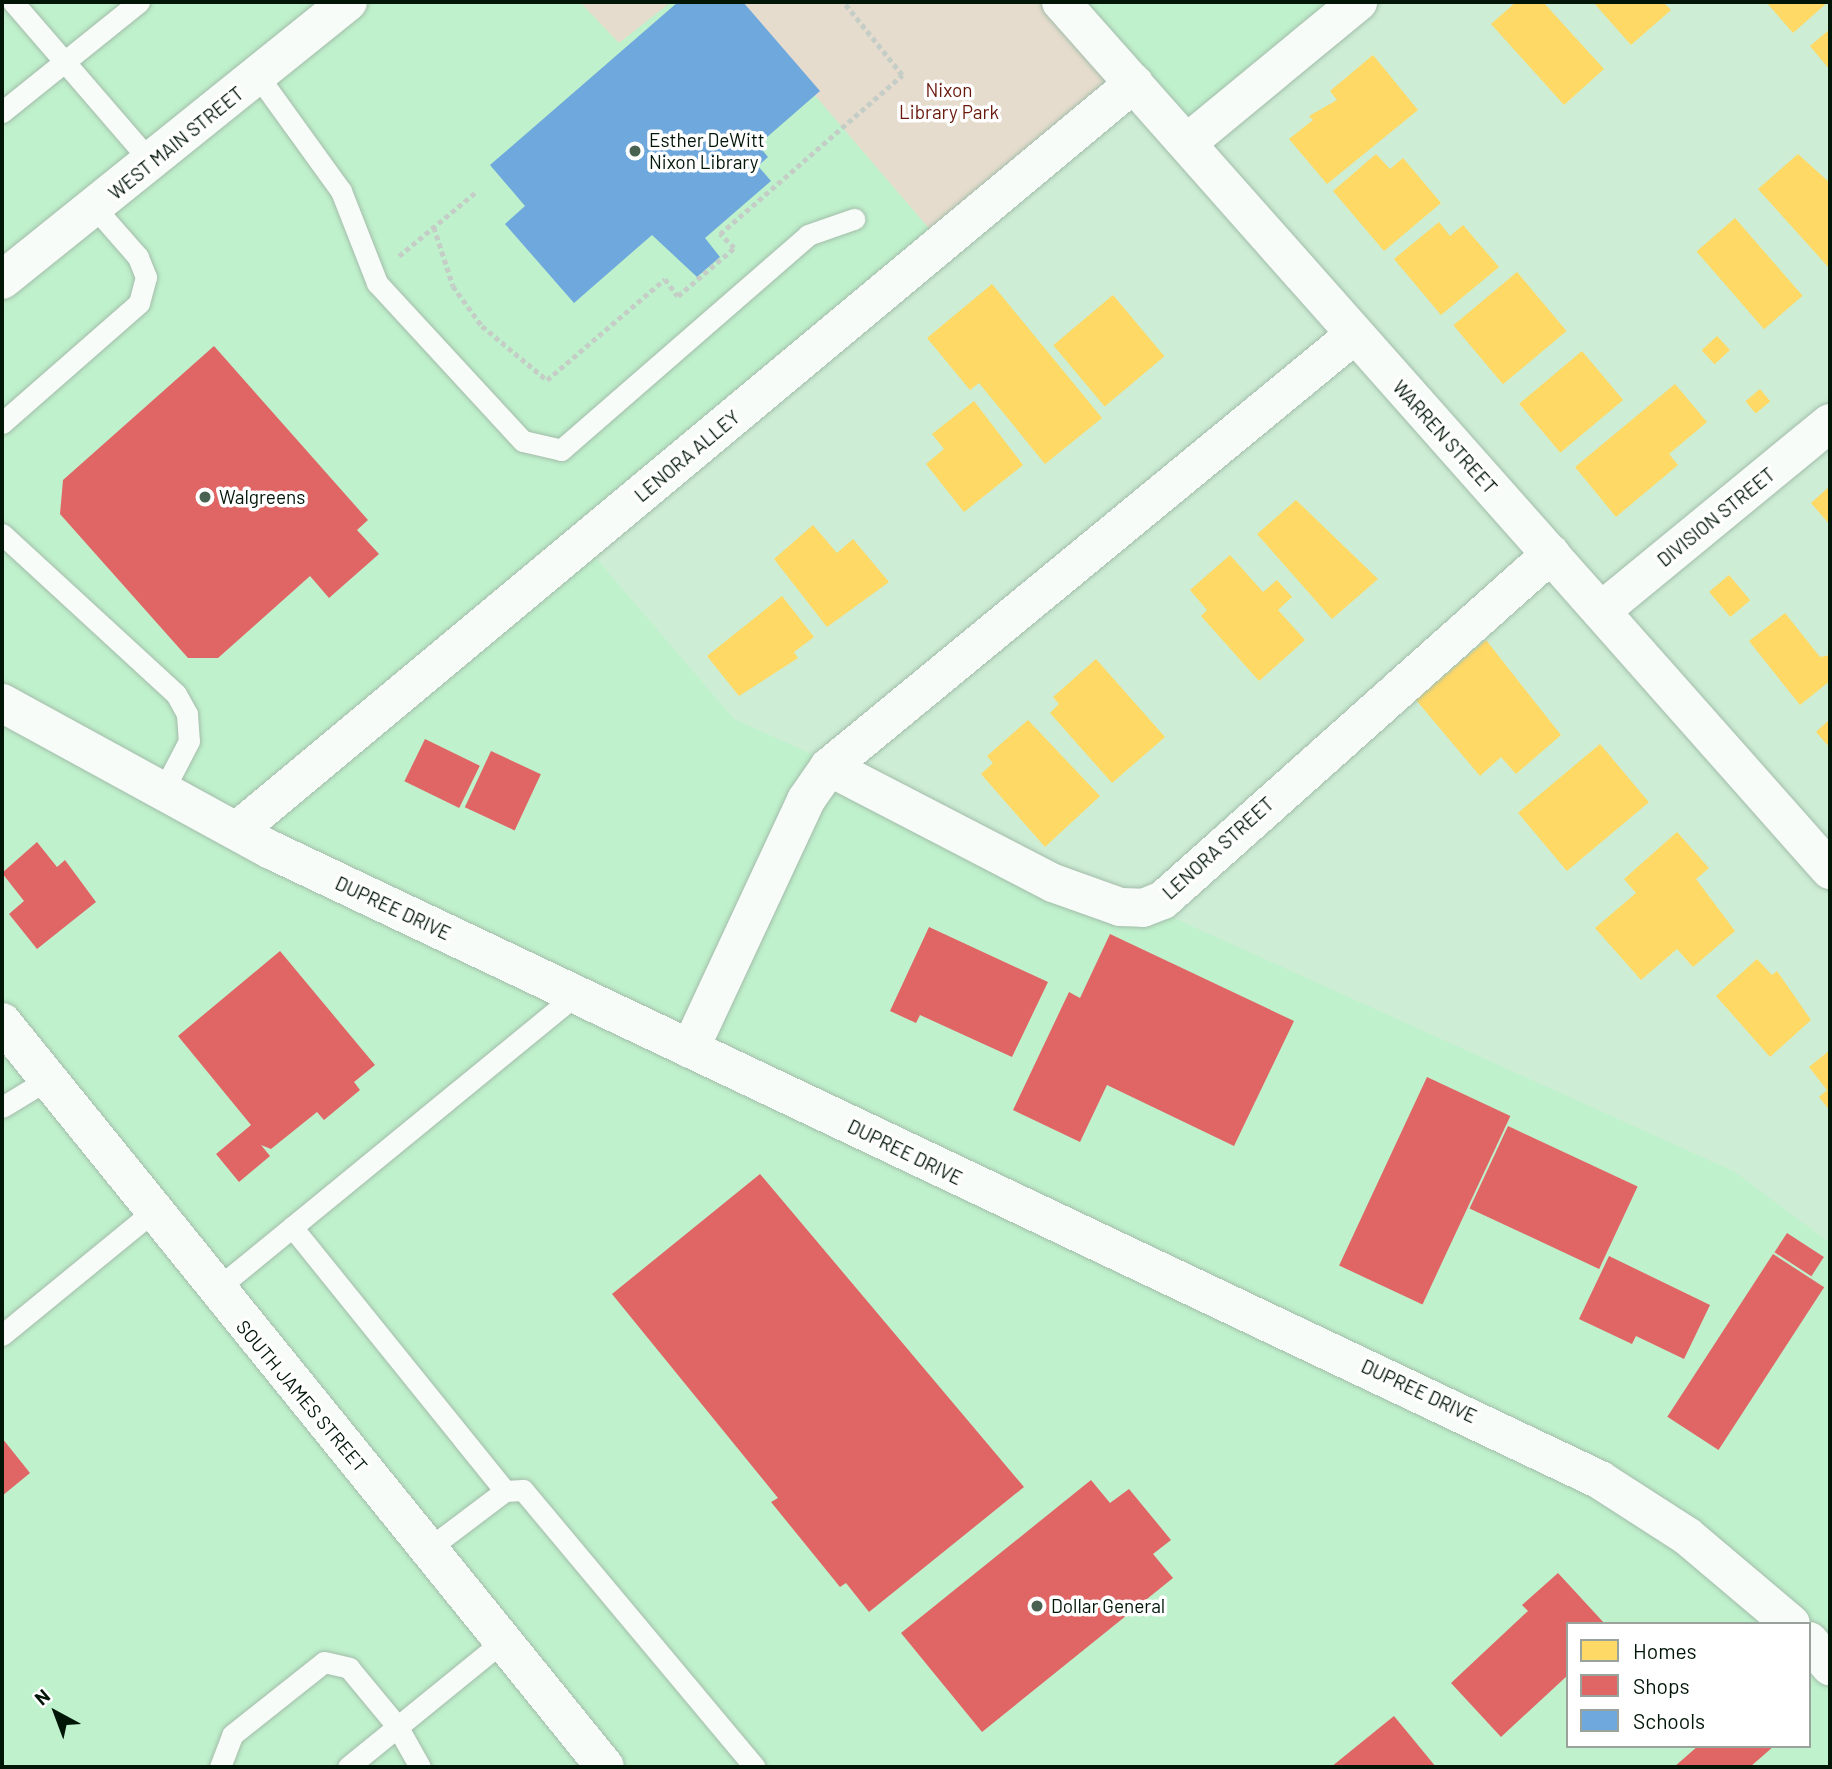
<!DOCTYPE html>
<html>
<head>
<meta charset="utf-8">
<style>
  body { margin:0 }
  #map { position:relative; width:1832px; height:1769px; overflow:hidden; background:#cdedd5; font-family:Barlow,sans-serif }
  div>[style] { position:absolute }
  .built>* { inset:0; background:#bff1cc }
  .green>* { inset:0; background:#e5dccd }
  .homes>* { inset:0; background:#ffd966; transform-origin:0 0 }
  .shops>* { inset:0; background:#e06666; transform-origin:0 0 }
  .schools>* { inset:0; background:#6fa8dc }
  .path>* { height:4.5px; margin-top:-2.25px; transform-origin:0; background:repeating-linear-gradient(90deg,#c4cec7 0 5px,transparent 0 8.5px) }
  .roads { filter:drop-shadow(0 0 2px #a3bcaa) drop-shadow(0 0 2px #a3bcaa) }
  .lane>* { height:21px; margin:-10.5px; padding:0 10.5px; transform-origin:10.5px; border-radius:10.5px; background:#f8fcf9 }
  .street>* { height:38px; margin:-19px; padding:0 19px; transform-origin:19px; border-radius:19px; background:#f8fcf9 }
  .secondary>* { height:38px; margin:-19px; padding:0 19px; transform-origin:19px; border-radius:19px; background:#f8fcf9 }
  .primary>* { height:38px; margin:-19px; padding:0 19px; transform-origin:19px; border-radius:19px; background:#f8fcf9 }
  .dots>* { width:19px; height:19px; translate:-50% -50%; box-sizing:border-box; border:4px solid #fff; border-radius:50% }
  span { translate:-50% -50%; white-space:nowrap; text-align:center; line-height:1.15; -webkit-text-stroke:7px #fff; paint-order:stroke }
  .park-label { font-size:19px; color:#68170a }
  .poi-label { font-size:19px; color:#021608 }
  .left { translate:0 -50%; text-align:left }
  .street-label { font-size:19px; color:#021608 }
  .frame { position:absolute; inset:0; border:4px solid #021608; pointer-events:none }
  .legend { position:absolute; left:1566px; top:1622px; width:245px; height:126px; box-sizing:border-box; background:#fff; border:2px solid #9aa29c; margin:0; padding:9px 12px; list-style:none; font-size:21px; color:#021608 }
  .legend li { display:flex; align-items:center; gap:14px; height:35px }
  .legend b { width:35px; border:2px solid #9aa29c }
  .north { position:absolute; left:21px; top:1678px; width:70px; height:70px; -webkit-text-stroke:5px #fff; paint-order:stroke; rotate:319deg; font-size:19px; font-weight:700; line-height:28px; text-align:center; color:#021608 }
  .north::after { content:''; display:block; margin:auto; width:24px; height:32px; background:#021608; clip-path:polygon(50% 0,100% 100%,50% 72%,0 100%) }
</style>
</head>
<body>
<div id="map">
  <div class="built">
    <div style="clip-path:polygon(2px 2px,340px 2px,2px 277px)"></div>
    <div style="clip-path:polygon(evenodd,348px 2px,1358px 2px,1187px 143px,1134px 84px,583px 543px,734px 719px,1735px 1172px,1830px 1243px,1830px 1767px,2px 1767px,2px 280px,348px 2px,1568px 1624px,1809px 1624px,1809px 1746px,1568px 1746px,1568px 1624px)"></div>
  </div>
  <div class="green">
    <div style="clip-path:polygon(580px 2px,671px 2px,619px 43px)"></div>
    <div style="clip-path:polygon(735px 2px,1061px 2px,1130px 78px,938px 239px)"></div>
  </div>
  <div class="homes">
    <div style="clip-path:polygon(1516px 2px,1543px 2px,1604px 69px,1564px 105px,1491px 24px)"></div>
    <div style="clip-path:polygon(1593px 2px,1663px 2px,1671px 10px,1631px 45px)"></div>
    <div style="clip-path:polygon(1766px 2px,1828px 2px,1793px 33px)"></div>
    <div style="clip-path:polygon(1830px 29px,1830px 70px,1810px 46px)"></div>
    <div style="clip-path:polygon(1373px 55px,1418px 110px,1327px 184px,1289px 139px,1313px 120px,1309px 116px,1337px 100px,1330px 91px)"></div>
    <div style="clip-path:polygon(1376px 154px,1390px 169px,1403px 158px,1441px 203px,1384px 251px,1333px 191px)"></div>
    <div style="clip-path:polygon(1798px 154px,1830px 183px,1830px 269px,1758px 189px)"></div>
    <div style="left:1735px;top:218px;width:103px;height:51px;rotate:49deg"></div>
    <div style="clip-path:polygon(1439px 222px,1450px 236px,1463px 225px,1499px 267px,1441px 315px,1394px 259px)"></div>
    <div style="left:1517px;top:272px;width:77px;height:83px;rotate:50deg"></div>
    <div style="clip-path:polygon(992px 284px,1102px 418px,1045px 464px,979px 383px,970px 390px,927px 338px)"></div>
    <div style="left:1113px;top:295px;width:80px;height:78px;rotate:50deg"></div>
    <div style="left:1717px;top:336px;width:19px;height:21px;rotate:47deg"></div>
    <div style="left:1582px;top:351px;width:64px;height:82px;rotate:50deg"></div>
    <div style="clip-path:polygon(1675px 384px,1707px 422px,1669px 454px,1678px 465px,1616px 517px,1575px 467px)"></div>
    <div style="left:1760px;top:389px;width:16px;height:19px;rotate:50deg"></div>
    <div style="clip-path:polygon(974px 401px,1023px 465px,964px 512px,926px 464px,944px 449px,932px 434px)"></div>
    <div style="clip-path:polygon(1830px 486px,1830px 525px,1811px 503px)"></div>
    <div style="clip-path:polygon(1296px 500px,1378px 579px,1332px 619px,1257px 534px)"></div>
    <div style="clip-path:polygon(813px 525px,837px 553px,853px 539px,889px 582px,827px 627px,774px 559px)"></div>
    <div style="clip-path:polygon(1230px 555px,1263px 592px,1277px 580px,1292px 597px,1278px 610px,1305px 640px,1259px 681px,1201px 616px,1207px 610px,1190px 590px)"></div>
    <div style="left:1729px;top:575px;width:33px;height:26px;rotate:50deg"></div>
    <div style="clip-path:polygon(782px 596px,814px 637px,794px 652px,798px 658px,739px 696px,707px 656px)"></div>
    <div style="clip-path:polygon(1785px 613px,1820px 657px,1830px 655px,1830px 681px,1800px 705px,1749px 641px)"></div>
    <div style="clip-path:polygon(1486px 640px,1561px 735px,1516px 774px,1501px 757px,1480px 776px,1416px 700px)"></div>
    <div style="clip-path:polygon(1096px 659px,1165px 737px,1112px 783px,1050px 713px,1059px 704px,1053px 697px)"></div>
    <div style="clip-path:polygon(1830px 719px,1830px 748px,1816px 732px)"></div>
    <div style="clip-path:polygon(1028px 720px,1100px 796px,1045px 847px,981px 774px,993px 763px,987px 756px)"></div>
    <div style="left:1600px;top:744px;width:76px;height:107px;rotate:50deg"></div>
    <div style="clip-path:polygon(1677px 832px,1709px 868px,1696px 879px,1735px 931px,1693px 967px,1677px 949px,1641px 980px,1595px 928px,1636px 893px,1624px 879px)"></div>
    <div style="clip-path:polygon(1757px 959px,1772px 975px,1777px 971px,1811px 1020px,1770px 1057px,1716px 996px)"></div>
    <div style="clip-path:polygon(1830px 1050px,1830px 1111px,1819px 1097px,1827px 1090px,1809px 1067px)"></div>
  </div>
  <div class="shops">
    <div style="clip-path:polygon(214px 346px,368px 520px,357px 530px,379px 554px,329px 598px,310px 576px,218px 658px,188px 658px,60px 514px,63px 480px)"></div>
    <div style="left:425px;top:739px;width:61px;height:47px;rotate:26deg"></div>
    <div style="left:491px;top:751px;width:55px;height:62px;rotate:25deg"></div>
    <div style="clip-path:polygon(37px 842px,57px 867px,65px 860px,96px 902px,37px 949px,9px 914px,24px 901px,2px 873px)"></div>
    <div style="clip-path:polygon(929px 927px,1048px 982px,1012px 1057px,920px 1015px,916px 1023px,890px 1011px)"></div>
    <div style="clip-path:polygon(1110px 934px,1294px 1021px,1234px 1146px,1107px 1085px,1080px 1142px,1013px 1110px,1069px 992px,1080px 998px)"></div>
    <div style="clip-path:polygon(280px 951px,375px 1065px,354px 1082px,360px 1090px,324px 1120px,317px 1112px,271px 1149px,261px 1145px,270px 1156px,239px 1182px,216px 1154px,251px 1125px,178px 1036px)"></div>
    <div style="left:1427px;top:1077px;width:92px;height:208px;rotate:25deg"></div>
    <div style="left:1508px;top:1126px;width:143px;height:91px;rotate:25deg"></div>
    <div style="clip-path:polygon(760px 1174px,1024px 1487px,869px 1612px,846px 1583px,840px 1587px,771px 1502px,778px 1498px,612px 1294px)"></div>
    <div style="left:1787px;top:1233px;width:44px;height:23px;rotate:33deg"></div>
    <div style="left:1773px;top:1254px;width:61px;height:194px;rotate:33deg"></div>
    <div style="clip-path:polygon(1609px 1256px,1710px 1305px,1684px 1359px,1636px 1336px,1632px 1344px,1579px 1319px)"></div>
    <div style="clip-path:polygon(2px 1438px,30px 1473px,2px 1496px)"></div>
    <div style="clip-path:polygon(1091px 1480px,1110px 1503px,1129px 1489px,1171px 1540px,1153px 1554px,1173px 1578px,982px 1732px,901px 1633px)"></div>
    <div style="clip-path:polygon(1558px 1573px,1605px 1624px,1568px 1624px,1568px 1675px,1501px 1737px,1451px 1683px,1528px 1611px,1522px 1605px)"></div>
    <div style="clip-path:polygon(1394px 1716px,1436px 1767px,1331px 1767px)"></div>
    <div style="clip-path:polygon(1698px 1746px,1774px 1746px,1750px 1767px,1674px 1767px)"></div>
  </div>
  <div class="schools">
    <div style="clip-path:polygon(678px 2px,743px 2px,820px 91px,758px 145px,768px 157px,758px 166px,771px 181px,705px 238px,720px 257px,697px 277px,652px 235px,574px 303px,505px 224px,525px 206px,490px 165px)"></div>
  </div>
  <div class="path">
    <div style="left:434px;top:227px;width:62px;rotate:72.1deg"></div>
    <div style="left:453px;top:286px;width:49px;rotate:54.1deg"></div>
    <div style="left:482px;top:326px;width:85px;rotate:39.7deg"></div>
    <div style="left:547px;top:380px;width:155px;rotate:-40.6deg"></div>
    <div style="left:665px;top:279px;width:21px;rotate:53deg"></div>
    <div style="left:678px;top:296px;width:74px;rotate:-40.6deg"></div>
    <div style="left:734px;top:248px;width:20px;rotate:-135deg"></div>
    <div style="left:720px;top:234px;width:242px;rotate:-41.1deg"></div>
    <div style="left:902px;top:75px;width:94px;rotate:-128.9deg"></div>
    <div style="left:399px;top:256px;width:102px;rotate:-39.8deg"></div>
  </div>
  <div class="roads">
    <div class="lane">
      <div style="left:13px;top:2px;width:213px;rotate:49.2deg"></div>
      <div style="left:258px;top:76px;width:142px;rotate:54.2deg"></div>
      <div style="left:341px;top:191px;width:99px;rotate:68.6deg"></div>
      <div style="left:377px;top:283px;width:215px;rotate:47.3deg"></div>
      <div style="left:523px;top:441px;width:39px;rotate:13deg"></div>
      <div style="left:561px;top:450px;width:327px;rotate:-41deg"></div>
      <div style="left:808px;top:235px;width:49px;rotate:-19.2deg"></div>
      <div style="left:2px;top:112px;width:176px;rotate:-38.8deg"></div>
      <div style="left:2px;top:423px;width:182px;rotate:-41.2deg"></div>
      <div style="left:139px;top:303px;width:27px;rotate:-75deg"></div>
      <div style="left:146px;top:277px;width:22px;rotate:-112deg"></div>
      <div style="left:138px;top:257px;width:64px;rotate:-131.2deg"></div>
      <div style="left:2px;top:534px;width:236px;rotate:42.6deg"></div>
      <div style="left:176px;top:694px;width:23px;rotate:61deg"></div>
      <div style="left:187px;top:714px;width:27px;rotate:86deg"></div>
      <div style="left:189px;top:741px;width:54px;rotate:117.5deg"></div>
      <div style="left:2px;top:1107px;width:50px;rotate:-31.2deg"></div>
      <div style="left:292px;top:1227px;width:339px;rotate:51.1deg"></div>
      <div style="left:214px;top:1291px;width:467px;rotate:-39.3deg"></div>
      <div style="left:2px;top:1335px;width:193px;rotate:-39.3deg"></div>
      <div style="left:428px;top:1549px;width:96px;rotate:-37deg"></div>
      <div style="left:505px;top:1491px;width:18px;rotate:-3deg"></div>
      <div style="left:523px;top:1490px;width:361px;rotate:50.1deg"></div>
      <div style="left:220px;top:1767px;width:34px;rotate:-69deg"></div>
      <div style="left:232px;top:1735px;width:117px;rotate:-38.4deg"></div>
      <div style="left:324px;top:1662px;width:26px;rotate:13deg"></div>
      <div style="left:349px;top:1668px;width:75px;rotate:50.4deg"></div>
      <div style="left:397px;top:1726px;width:47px;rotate:60.7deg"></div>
      <div style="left:348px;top:1767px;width:200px;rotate:-39.1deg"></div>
    </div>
    <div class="street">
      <div style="left:1061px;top:2px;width:1160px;rotate:48.46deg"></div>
      <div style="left:1187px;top:143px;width:222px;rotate:-39.5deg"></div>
      <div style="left:1601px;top:611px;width:296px;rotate:-39.4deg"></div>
      <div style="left:2px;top:703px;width:307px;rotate:28.7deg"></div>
      <div style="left:271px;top:850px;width:1471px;rotate:25.36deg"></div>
      <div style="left:1600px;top:1480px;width:103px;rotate:32.8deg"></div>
      <div style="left:1687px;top:1536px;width:136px;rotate:40.2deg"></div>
      <div style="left:829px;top:767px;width:252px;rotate:27.4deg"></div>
      <div style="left:1053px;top:883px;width:71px;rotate:19.7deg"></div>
      <div style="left:1120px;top:907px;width:23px;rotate:2deg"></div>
      <div style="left:1143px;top:908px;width:22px;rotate:-22deg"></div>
      <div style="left:1163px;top:900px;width:520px;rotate:-41.73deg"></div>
      <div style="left:239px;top:829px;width:1165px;rotate:-39.81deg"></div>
      <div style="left:690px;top:1049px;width:275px;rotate:-65deg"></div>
      <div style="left:806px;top:800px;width:40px;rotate:-55.1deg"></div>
      <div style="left:829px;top:767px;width:678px;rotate:-39.44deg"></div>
      <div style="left:1809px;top:1641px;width:33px;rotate:50deg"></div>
    </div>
    <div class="secondary">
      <div style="left:2px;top:1022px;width:958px;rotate:51.01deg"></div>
    </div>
    <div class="primary">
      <div style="left:2px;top:280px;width:444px;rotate:-38.8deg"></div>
    </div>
  </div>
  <div class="dots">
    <div style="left:635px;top:151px;background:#496150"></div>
    <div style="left:205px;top:497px;background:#496150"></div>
    <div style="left:1037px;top:1606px;background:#496150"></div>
  </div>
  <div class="park-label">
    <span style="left:949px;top:101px">Nixon<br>Library Park</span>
  </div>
  <div class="poi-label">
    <span class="left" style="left:649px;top:151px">Esther DeWitt<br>Nixon Library</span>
    <span class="left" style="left:219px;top:497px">Walgreens</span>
    <span class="left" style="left:1051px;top:1606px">Dollar General</span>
  </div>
  <div class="street-label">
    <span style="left:176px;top:143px;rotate:-39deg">WEST MAIN STREET</span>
    <span style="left:1445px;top:437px;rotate:48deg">WARREN STREET</span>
    <span style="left:687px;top:456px;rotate:-40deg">LENORA ALLEY</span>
    <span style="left:1716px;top:517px;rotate:-39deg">DIVISION STREET</span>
    <span style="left:1218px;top:848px;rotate:-42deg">LENORA STREET</span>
    <span style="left:393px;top:908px;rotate:25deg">DUPREE DRIVE</span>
    <span style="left:905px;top:1152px;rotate:26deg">DUPREE DRIVE</span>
    <span style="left:1419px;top:1391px;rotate:25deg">DUPREE DRIVE</span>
    <span style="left:302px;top:1396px;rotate:50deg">SOUTH JAMES STREET</span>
  </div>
  <div class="frame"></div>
  <ul class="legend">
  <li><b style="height:19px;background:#ffd966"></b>Homes</li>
  <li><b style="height:19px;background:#e06666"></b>Shops</li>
  <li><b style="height:19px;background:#6fa8dc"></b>Schools</li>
  </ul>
  <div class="north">N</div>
</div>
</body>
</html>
